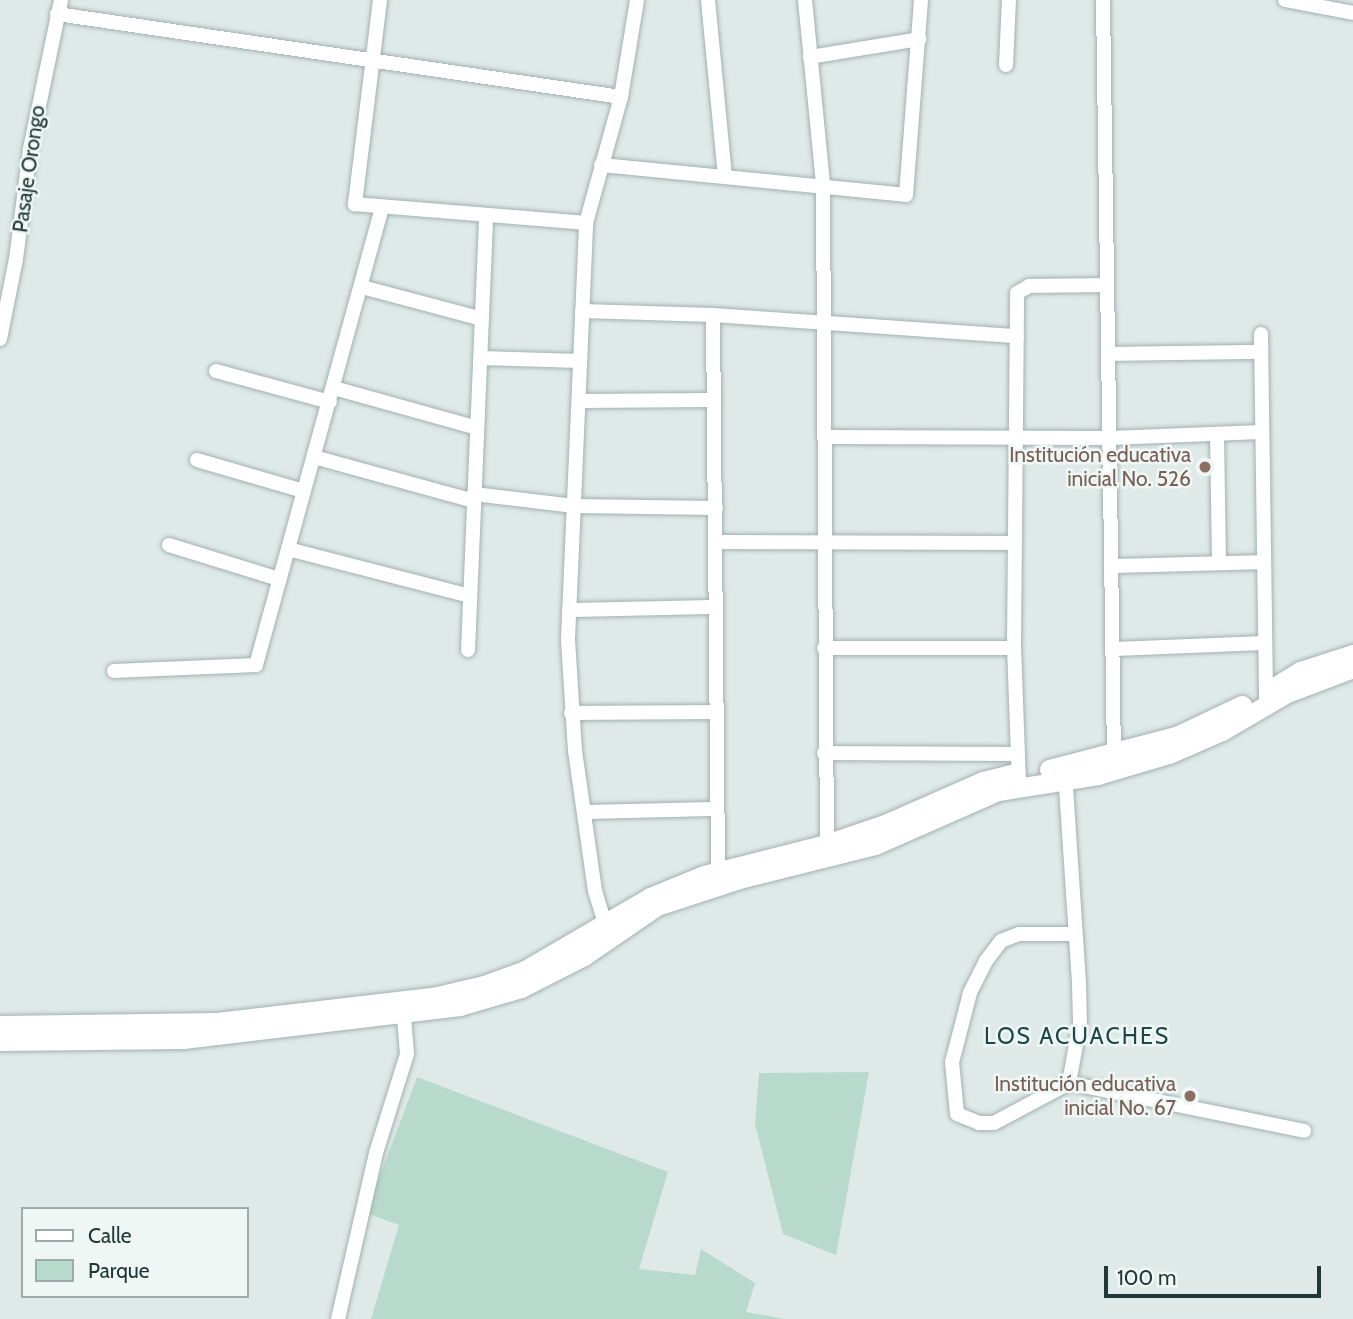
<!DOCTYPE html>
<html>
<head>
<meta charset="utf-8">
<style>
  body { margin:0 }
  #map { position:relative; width:1353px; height:1319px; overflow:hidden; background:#dfeae8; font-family:Cabin,sans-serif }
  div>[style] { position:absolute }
  .green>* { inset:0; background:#b8dacc }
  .roads { filter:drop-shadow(0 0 2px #a2b1b0) drop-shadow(0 0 2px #a2b1b0) }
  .street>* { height:14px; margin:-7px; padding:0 7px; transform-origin:7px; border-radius:7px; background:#fff }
  .secondary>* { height:19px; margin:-9.5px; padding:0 9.5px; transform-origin:9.5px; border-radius:9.5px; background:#fff }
  .dots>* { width:19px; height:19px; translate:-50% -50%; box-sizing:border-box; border:4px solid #eff7f5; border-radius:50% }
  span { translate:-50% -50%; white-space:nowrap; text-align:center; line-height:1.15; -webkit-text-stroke:5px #eff7f5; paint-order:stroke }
  .street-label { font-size:21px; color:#213839 }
  .education-label { font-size:21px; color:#785e54 }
  .right { translate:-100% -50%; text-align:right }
  .neighbourhood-label { font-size:23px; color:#1e474a; letter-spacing:2px }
  .legend { position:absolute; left:21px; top:1207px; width:228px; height:91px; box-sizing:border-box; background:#eff7f5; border:2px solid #9dabaa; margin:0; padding:9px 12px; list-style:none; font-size:21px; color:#213839 }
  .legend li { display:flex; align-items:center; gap:14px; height:35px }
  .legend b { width:35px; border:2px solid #9dabaa }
  .scale { position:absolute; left:1104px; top:1266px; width:217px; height:32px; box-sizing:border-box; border:4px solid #213839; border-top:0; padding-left:9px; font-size:21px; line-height:24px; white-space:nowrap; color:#213839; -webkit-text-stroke:5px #eff7f5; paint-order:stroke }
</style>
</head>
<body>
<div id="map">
  <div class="green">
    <div style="clip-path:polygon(869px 1072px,836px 1255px,783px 1234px,755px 1124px,759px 1073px)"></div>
    <div style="clip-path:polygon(417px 1077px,668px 1172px,639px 1269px,695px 1275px,701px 1249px,755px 1283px,746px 1312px,785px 1319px,371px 1319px,399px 1225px,366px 1213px)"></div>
  </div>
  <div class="roads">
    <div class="street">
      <div style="left:380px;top:0;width:206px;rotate:97deg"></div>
      <div style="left:355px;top:204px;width:232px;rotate:4.7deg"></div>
      <div style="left:708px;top:0;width:177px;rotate:84.5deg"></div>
      <div style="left:805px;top:0;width:186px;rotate:84.4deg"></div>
      <div style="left:823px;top:185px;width:666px;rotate:89.66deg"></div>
      <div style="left:1103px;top:0;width:761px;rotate:89.17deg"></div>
      <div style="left:1285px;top:0;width:69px;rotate:10.8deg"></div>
      <div style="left:57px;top:14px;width:570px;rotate:8.37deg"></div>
      <div style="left:810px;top:57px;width:111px;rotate:-9.3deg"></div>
      <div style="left:1006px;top:65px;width:65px;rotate:-87.4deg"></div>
      <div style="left:601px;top:165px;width:306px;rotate:5.6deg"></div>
      <div style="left:906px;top:195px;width:196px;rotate:-85.6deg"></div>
      <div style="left:362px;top:287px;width:124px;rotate:14.9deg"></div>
      <div style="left:582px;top:311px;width:131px;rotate:1.7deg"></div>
      <div style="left:713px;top:315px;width:305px;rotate:4deg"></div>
      <div style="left:713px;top:315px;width:556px;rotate:89.48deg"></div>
      <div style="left:1261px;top:334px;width:366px;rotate:89.2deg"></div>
      <div style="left:0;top:339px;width:82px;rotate:-78.7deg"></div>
      <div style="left:16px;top:259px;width:111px;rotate:-82.7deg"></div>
      <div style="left:30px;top:149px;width:152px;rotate:-78.2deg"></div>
      <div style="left:1110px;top:354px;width:150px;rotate:-0.8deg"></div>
      <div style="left:480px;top:358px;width:100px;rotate:1.7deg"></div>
      <div style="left:216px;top:371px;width:118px;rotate:15.2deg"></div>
      <div style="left:334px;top:388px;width:148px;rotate:15.6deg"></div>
      <div style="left:579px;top:401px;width:134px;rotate:-0.4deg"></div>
      <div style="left:1217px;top:434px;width:129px;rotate:89.1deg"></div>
      <div style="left:828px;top:437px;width:282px;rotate:0.2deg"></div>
      <div style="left:1110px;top:438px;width:151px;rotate:-2.3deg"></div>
      <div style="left:314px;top:457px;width:166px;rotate:15.4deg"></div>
      <div style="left:197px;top:460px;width:111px;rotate:16.2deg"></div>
      <div style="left:474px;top:494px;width:101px;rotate:6.8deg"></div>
      <div style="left:574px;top:506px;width:142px;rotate:0.8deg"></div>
      <div style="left:716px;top:542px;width:299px;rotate:0.2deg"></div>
      <div style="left:169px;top:545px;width:115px;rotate:17.2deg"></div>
      <div style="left:288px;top:549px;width:188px;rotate:14.5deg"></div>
      <div style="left:1111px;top:566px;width:150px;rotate:-1.5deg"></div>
      <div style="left:569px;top:610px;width:147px;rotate:-1.2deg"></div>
      <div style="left:824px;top:648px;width:190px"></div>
      <div style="left:1115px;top:649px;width:149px;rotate:-2.3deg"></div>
      <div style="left:468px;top:650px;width:434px;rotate:-87.6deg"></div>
      <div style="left:114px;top:671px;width:142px;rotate:-2.4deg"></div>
      <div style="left:256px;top:665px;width:473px;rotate:-74.6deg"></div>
      <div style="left:571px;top:713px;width:144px;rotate:-0.4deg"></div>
      <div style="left:824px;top:753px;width:193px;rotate:0.3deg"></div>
      <div style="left:1065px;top:772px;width:211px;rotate:86.2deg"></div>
      <div style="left:1079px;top:983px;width:40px;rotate:88.6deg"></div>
      <div style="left:1080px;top:1023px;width:61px;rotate:100.4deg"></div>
      <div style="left:1019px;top:783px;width:135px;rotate:-92.1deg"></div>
      <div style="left:1014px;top:648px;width:355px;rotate:-89.5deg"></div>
      <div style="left:1017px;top:293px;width:14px;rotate:-30deg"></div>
      <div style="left:1029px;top:286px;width:78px;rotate:-0.7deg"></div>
      <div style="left:584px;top:812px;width:131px;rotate:-1.3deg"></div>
      <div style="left:607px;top:930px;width:41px;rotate:-107.1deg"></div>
      <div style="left:595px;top:891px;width:141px;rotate:-98.1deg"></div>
      <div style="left:575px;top:751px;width:112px;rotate:-93.6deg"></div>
      <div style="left:568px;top:639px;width:416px;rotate:-87.5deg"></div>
      <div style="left:586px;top:223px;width:131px;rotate:-74.5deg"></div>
      <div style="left:621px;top:97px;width:98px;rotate:-80.6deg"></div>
      <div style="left:1073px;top:934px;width:54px;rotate:180deg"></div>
      <div style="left:1019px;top:934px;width:19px;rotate:159deg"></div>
      <div style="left:1001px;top:941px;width:25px;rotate:127deg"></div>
      <div style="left:986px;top:961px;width:36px;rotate:117deg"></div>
      <div style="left:970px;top:993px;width:71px;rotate:104.6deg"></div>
      <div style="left:952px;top:1062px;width:52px;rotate:84.5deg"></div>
      <div style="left:957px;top:1114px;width:24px;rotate:22deg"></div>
      <div style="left:979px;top:1123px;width:15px"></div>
      <div style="left:994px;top:1123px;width:85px;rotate:-28.1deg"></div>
      <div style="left:1069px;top:1083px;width:240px;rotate:11.5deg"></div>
      <div style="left:338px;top:1319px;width:170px;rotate:-77.1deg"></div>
      <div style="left:376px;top:1153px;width:104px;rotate:-72.6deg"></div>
      <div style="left:407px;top:1054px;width:50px;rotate:-94.6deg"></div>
    </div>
    <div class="secondary">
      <div style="left:1271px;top:689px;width:34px;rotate:-32deg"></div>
      <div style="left:1300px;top:671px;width:56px;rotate:-17.8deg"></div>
      <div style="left:1049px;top:769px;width:131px;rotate:-14.6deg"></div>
      <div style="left:1176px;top:736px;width:73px;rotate:-25.2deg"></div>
      <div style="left:0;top:1025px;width:217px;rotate:-0.8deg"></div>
      <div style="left:217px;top:1022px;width:222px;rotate:-6.7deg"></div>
      <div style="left:437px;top:996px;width:48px;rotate:-13.2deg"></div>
      <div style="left:484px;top:985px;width:44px;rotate:-20.1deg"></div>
      <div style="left:525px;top:970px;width:145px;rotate:-30.3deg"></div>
      <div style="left:650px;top:897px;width:58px;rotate:-22.2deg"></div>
      <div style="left:704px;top:875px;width:126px;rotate:-14.3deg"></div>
      <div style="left:826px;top:844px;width:62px;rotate:-18.7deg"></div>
      <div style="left:885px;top:824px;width:107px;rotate:-23.7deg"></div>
      <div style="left:983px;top:781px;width:33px;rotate:-14deg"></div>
      <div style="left:0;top:1041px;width:183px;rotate:-0.6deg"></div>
      <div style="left:183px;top:1039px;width:279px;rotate:-6.8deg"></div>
      <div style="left:460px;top:1006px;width:64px;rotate:-16.4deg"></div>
      <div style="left:521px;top:988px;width:71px;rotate:-26.9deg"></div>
      <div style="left:584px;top:956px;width:88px;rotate:-34.4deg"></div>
      <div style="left:657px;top:906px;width:86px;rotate:-18.2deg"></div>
      <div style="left:739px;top:879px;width:140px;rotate:-14deg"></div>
      <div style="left:875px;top:845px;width:134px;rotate:-23.7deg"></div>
      <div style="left:998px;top:791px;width:101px;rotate:-9.1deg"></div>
      <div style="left:1098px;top:775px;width:74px;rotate:-16.5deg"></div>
      <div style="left:1169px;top:754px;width:58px;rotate:-23.5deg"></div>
      <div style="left:1222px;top:731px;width:75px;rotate:-30.3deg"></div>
      <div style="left:1287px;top:693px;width:71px;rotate:-20.7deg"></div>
    </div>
  </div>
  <div class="dots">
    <div style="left:1205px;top:467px;background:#8d6e63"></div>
    <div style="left:1190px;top:1096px;background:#8d6e63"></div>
  </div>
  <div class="street-label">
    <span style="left:29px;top:169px;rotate:-82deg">Pasaje Orongo</span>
  </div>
  <div class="education-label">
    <span class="right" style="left:1191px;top:467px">Institución educativa<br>inicial No. 526</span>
    <span class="right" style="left:1176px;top:1096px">Institución educativa<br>inicial No. 67</span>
  </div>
  <div class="neighbourhood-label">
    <span style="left:1077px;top:1036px">LOS ACUACHES</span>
  </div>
  <ul class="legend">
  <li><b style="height:9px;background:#fff"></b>Calle</li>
  <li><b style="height:19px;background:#b8dacc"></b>Parque</li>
  </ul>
  <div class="scale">100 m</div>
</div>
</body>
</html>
